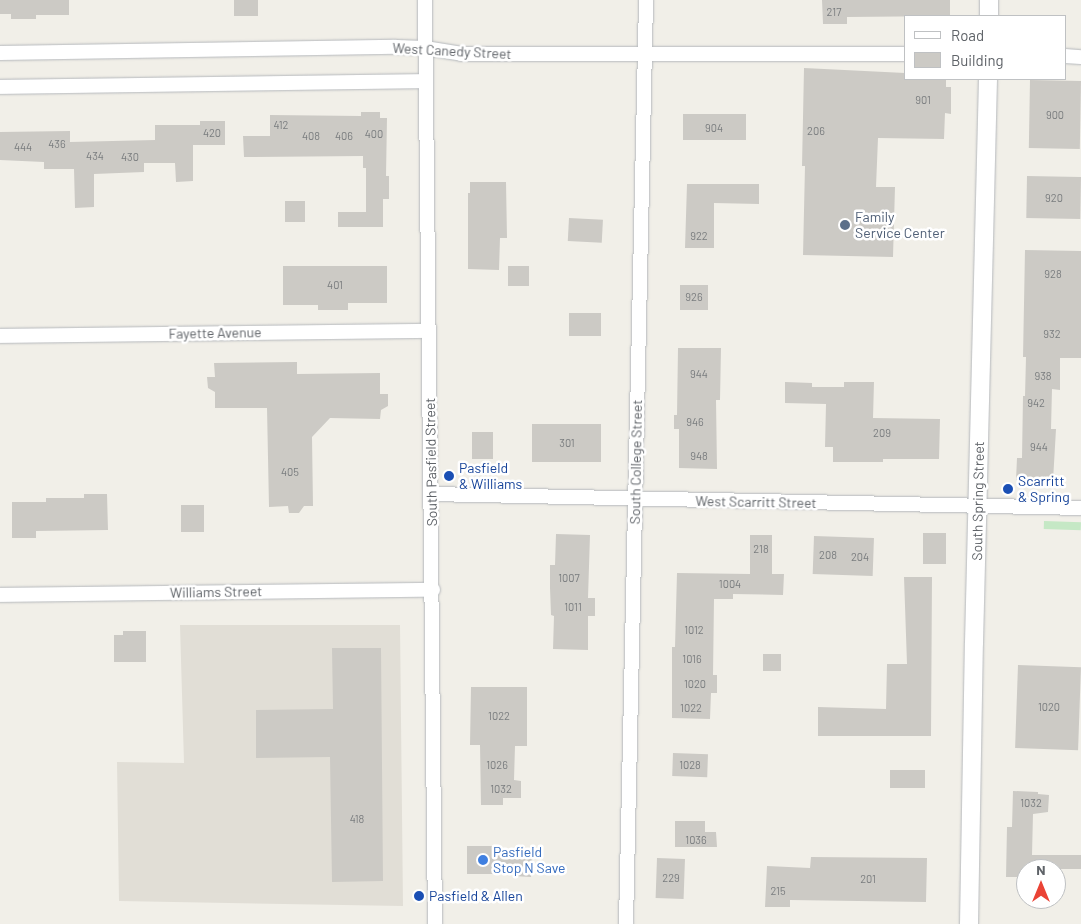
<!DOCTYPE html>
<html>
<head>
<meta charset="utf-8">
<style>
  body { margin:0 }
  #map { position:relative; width:1081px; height:924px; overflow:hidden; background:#f1efe8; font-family:Barlow,sans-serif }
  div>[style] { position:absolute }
  .education>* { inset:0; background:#e1ded6 }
  .green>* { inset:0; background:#c5e8c5; transform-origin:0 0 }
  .building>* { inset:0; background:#cccac5; transform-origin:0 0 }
  .roads { filter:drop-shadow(0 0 1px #b5b8bc) drop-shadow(0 0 1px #b5b8bc) }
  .minor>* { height:14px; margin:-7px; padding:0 7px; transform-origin:7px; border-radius:7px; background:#fff }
  .tertiary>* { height:18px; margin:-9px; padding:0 9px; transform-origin:9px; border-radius:9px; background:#fff }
  .dots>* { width:14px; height:14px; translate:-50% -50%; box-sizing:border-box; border:2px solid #fff; border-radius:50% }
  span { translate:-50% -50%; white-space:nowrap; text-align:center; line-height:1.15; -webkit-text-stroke:5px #fff; paint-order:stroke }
  .number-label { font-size:11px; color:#7a7d7f }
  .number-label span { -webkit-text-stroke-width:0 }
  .street-label { font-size:14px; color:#5f6368 }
  .service-label { font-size:14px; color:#4e5e75 }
  .left { translate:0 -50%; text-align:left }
  .transit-label { font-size:14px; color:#164399 }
  .shop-label { font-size:14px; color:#366cbe }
  .legend { position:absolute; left:904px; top:15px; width:162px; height:65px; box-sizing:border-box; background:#fff; border:1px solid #bfc1c3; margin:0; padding:6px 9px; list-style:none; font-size:15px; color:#5f6368 }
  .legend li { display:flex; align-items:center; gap:10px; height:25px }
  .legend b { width:25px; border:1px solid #bfc1c3 }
  .north { position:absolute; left:1016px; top:859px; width:50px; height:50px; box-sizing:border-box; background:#fff; border:1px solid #bfc1c3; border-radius:50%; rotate:0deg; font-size:14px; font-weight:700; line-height:20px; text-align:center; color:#5f6368 }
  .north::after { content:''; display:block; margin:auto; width:18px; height:22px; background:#ea4335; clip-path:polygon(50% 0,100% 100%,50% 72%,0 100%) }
</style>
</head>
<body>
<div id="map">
  <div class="education">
    <div style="clip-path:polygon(180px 625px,400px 625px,403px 906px,119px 901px,117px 762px,184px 763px)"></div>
  </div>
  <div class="green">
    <div style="left:1044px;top:521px;width:37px;height:8px;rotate:2deg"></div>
  </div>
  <div class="building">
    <div style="clip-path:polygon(0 0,69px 0,69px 15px,36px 15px,36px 19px,11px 19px,11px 14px,0 14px)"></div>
    <div style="left:234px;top:0;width:24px;height:16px"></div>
    <div style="clip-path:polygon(822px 0,950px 0,950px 16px,847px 17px,847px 24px,823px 24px)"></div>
    <div style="clip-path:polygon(804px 68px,905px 73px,905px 79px,946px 79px,946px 87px,951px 87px,951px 114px,945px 113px,944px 139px,878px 138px,876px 187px,895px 187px,893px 257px,803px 255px,805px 166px,802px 166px)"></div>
    <div style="left:1030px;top:80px;width:51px;height:68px;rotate:1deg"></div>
    <div style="clip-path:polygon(361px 112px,380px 112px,380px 118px,387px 118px,386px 176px,389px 176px,389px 199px,383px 199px,383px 227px,338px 227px,338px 212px,366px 212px,366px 168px,363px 168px,363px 156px,244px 157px,243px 136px,270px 136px,270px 115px,361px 116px)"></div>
    <div style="left:746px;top:114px;width:26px;height:63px;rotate:90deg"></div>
    <div style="clip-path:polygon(200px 121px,225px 121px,225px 145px,193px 145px,193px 181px,176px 182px,175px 163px,144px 163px,144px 172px,94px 174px,94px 207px,75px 208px,74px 169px,44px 169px,44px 162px,0 160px,0 132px,70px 131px,70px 142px,155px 140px,155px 125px,200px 125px)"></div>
    <div style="left:1027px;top:176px;width:54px;height:42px;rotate:1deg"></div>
    <div style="clip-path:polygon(470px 182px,506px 182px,507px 238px,500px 238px,499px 270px,468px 269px,468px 193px,470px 193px)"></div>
    <div style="clip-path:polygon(687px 184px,759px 184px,759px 204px,714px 203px,714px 248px,685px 248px)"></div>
    <div style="left:285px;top:201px;width:20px;height:21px"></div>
    <div style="left:569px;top:218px;width:34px;height:23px;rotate:3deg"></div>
    <div style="clip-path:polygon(1025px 250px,1081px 251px,1081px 358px,1060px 358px,1060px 390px,1052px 389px,1051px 429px,1056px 429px,1053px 481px,1016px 480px,1017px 458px,1022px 458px,1023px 396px,1025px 396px,1026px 357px,1023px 357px)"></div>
    <div style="clip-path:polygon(283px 266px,387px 266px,387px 303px,348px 303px,348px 310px,318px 310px,318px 305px,283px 305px)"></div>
    <div style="left:508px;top:266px;width:21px;height:20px"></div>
    <div style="left:680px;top:285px;width:28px;height:25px"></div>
    <div style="left:569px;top:313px;width:32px;height:23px"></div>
    <div style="clip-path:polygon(678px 348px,721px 348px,720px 400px,716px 400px,717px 469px,679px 468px,679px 429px,674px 429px,674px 415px,677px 415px)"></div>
    <div style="clip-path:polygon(297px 362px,297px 374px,380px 373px,380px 394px,388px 394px,388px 406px,381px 410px,380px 419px,330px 418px,312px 437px,313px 506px,304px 506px,299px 513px,289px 513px,288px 506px,269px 507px,267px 408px,215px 408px,215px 392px,208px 388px,207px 377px,215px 377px,214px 363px)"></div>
    <div style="clip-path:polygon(785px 382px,812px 383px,812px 387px,844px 387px,844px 382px,874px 382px,873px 418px,940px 419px,939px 459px,883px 459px,883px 462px,833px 462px,833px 447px,825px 447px,826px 404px,785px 403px)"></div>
    <div style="left:532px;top:424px;width:69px;height:38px"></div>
    <div style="left:472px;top:432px;width:21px;height:27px"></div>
    <div style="clip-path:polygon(84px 494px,107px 494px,108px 530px,36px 531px,36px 538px,12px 538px,12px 502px,46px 502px,46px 498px,84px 498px)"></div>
    <div style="left:181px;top:505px;width:23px;height:27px"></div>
    <div style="left:923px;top:533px;width:23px;height:31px"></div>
    <div style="clip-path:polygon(556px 534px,590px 535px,588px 598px,595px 598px,595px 616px,588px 616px,588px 650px,553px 649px,554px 616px,551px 615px,550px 588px,550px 565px,555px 565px)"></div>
    <div style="clip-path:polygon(750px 535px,772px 535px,772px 574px,784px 574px,783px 595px,733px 594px,733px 599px,714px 599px,713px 675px,717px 675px,717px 693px,711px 693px,710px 719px,672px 718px,672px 647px,675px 647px,677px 573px,750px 574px)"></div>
    <div style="left:814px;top:536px;width:60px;height:38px;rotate:2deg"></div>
    <div style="clip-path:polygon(904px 577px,932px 577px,931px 736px,818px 736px,818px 707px,886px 709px,887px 664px,907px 664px)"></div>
    <div style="clip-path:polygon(123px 631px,146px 631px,146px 662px,114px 662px,114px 635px,123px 635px)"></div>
    <div style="clip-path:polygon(332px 648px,381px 648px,383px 881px,332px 882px,330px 757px,256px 758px,256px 710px,333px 709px)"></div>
    <div style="left:763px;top:654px;width:18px;height:17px"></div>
    <div style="left:1018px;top:665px;width:63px;height:83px;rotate:2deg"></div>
    <div style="clip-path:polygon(471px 687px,527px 687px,527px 746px,515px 746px,514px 780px,521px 781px,521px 798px,503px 798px,503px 805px,481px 805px,480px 745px,470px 745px)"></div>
    <div style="left:673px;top:753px;width:35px;height:23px;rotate:2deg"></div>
    <div style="left:890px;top:770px;width:35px;height:18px"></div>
    <div style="clip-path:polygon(1013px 791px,1038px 792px,1038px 794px,1049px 795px,1048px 812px,1033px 814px,1032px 855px,1081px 855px,1081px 869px,1026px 869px,1026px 877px,1006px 877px,1007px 827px,1012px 827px)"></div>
    <div style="clip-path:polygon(675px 821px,705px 821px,705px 832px,716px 832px,717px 847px,675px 847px)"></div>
    <div style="clip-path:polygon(467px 846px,499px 846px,499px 851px,533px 852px,531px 877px,513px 876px,514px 874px,467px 874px)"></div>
    <div style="clip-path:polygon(811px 857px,927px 858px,926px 902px,790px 900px,790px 907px,765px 907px,767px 866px,810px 868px)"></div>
    <div style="left:657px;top:858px;width:28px;height:40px;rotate:2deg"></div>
  </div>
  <div class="roads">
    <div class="minor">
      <div style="left:425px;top:0;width:924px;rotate:89.38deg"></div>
      <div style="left:0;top:53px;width:396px;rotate:-0.9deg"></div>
      <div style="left:396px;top:47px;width:29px;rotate:2deg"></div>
      <div style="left:425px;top:48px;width:36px;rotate:9deg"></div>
      <div style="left:461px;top:54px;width:444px"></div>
      <div style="left:1065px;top:56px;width:16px;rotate:4deg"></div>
      <div style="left:0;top:87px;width:425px;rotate:-0.8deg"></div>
      <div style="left:0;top:336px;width:429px;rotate:-0.7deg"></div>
      <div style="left:431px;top:494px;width:650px;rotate:1.23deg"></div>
      <div style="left:0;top:595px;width:433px;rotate:-0.7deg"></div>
      <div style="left:626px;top:924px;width:924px;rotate:-88.76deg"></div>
    </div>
    <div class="tertiary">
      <div style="left:989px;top:16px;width:16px;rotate:-90deg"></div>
      <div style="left:969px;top:924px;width:281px;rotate:-89deg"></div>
      <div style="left:974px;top:643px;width:564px;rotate:-88.58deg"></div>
    </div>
  </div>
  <div class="dots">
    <div style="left:845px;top:225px;background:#5c6f8a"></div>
    <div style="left:449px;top:476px;background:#1a4fb4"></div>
    <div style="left:1008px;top:489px;background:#1a4fb4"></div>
    <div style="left:483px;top:860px;background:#3f7fe0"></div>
    <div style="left:419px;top:896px;background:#1a4fb4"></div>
  </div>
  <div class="number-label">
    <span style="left:834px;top:12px">217</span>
    <span style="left:923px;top:100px">901</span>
    <span style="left:1055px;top:115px">900</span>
    <span style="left:281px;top:125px">412</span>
    <span style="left:714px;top:128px">904</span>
    <span style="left:816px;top:131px">206</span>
    <span style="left:212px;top:133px">420</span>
    <span style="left:374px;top:134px">400</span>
    <span style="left:311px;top:136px">408</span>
    <span style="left:344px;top:136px">406</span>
    <span style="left:57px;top:144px">436</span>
    <span style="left:23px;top:147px">444</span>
    <span style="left:95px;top:156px">434</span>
    <span style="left:130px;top:157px">430</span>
    <span style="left:1054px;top:198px">920</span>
    <span style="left:699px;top:236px">922</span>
    <span style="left:1053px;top:274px">928</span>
    <span style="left:335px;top:285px">401</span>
    <span style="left:694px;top:297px">926</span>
    <span style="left:1052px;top:334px">932</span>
    <span style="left:699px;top:374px">944</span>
    <span style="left:1043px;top:376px">938</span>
    <span style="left:1036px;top:403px">942</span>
    <span style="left:695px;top:422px">946</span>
    <span style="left:882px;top:433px">209</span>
    <span style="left:567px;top:443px">301</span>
    <span style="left:1039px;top:447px">944</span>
    <span style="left:699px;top:456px">948</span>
    <span style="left:290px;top:472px">405</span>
    <span style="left:761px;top:549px">218</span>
    <span style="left:828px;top:555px">208</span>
    <span style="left:860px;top:557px">204</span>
    <span style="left:569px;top:578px">1007</span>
    <span style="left:730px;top:584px">1004</span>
    <span style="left:573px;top:607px">1011</span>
    <span style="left:694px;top:630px">1012</span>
    <span style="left:692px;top:659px">1016</span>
    <span style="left:695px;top:684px">1020</span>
    <span style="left:1049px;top:707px">1020</span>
    <span style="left:691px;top:708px">1022</span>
    <span style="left:499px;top:716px">1022</span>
    <span style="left:497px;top:765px">1026</span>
    <span style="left:690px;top:765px">1028</span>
    <span style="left:501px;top:789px">1032</span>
    <span style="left:1031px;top:803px">1032</span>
    <span style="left:357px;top:819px">418</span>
    <span style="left:696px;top:840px">1036</span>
    <span style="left:671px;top:878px">229</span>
    <span style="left:868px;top:879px">201</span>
    <span style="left:778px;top:891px">215</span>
  </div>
  <div class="street-label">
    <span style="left:452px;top:51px;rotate:3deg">West Canedy Street</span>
    <span style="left:215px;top:333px;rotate:-1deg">Fayette Avenue</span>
    <span style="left:431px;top:462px;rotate:-91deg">South Pasfield Street</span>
    <span style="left:636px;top:462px;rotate:-89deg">South College Street</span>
    <span style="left:978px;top:501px;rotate:-89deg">South Spring Street</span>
    <span style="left:756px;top:502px;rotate:1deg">West Scarritt Street</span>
    <span style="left:216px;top:592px;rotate:-1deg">Williams Street</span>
  </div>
  <div class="service-label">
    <span class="left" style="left:855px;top:225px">Family<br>Service Center</span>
  </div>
  <div class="transit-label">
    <span class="left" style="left:459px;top:476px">Pasfield<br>&amp; Williams</span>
    <span class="left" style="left:1018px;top:489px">Scarritt<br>&amp; Spring</span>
    <span class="left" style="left:429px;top:896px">Pasfield &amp; Allen</span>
  </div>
  <div class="shop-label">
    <span class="left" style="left:493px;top:860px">Pasfield<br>Stop N Save</span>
  </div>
  <ul class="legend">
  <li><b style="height:6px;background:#fff"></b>Road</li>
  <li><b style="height:14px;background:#cccac5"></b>Building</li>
  </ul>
  <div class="north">N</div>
</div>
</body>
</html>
